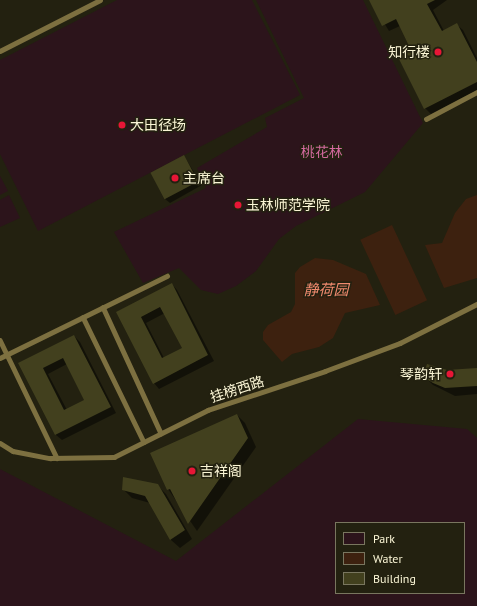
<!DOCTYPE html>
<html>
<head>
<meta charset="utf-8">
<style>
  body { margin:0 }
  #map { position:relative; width:477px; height:606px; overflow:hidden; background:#232110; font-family:"PT Sans","Noto Sans SC",sans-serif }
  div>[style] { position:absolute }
  .green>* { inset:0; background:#2c141b }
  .water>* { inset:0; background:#3d210f; transform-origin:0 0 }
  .shadow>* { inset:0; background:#0007 }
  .building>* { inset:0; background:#42401e; transform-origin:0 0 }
  .lane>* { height:4.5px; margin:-2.25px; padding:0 2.25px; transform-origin:2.25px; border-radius:2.25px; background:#7d7040 }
  .dots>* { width:11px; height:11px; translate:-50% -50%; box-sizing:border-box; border:2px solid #232110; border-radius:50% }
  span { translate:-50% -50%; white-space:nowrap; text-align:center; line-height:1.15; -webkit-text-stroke:3px #232110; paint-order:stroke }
  .poi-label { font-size:14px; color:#fbf6d6 }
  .right { translate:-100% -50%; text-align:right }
  .left { translate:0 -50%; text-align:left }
  .park-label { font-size:14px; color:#d4699f }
  .street-label { font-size:14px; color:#fbf6d6 }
  .water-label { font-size:15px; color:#f18a6e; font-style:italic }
  .legend { position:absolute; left:335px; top:522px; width:130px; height:72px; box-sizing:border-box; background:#232110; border:1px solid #79765f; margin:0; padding:5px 7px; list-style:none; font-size:12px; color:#fbf6d6 }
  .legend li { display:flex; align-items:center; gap:8px; height:20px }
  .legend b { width:20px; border:1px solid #79765f }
</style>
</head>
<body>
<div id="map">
  <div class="green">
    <div style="clip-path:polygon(117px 0,252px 0,300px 95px,38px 231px,0 154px,0 60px)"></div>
    <div style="clip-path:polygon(256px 0,363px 0,423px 123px,365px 192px,296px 226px,279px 239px,256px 271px,236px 286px,218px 294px,201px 290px,179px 268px,143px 283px,114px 232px,206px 188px,197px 168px,267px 127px,265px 118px,304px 98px)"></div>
    <div style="clip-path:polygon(0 176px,8px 191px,0 195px)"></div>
    <div style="clip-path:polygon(9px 195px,20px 218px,0 227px,0 200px)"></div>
    <div style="clip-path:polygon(evenodd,358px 419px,467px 429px,477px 438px,477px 606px,0 606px,0 469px,176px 561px,358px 419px,336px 523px,464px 523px,464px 593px,336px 593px,336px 523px)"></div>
  </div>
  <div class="water">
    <div style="clip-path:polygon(477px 195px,477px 278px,444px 288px,425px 245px,442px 243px,455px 213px,466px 199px)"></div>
    <div style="left:392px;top:225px;width:83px;height:35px;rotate:65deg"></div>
    <div style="clip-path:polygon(315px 258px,333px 260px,366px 274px,380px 305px,345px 313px,333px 338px,319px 347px,292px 354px,282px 362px,263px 340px,263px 332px,268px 325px,291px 312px,295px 304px,295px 273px,300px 267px)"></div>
  </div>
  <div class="shadow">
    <div style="clip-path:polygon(370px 0,447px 0,433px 10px,444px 31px,457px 25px,463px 30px,477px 58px,477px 90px,431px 114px,425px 108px,412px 49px,400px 26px,389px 31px)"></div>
    <div style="clip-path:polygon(184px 156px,202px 185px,170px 203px,165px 199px)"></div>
    <div style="clip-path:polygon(evenodd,172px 284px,177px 290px,214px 361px,159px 389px,154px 383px,117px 312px,172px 284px,165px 313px,183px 349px,164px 358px,146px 323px,165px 313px)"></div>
    <div style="clip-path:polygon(evenodd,74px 336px,80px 342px,116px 413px,62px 440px,56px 435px,20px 364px,74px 336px,67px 364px,85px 400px,67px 410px,48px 374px,67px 364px)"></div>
    <div style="clip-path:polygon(477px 369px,477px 394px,455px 396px,433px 385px,424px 376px)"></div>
    <div style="clip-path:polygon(237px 415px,245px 423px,256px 447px,197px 531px,168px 489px)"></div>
    <div style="clip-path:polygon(157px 485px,166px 494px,192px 539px,180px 548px,171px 540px,150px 503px,132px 498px,123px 489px)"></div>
  </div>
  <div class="building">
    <div style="clip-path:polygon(369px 0,435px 0,427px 4px,442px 31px,457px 23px,477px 62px,477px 82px,424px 109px,397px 55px,410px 48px,396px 19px,382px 26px)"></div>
    <div style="left:184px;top:155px;width:30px;height:38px;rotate:62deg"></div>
    <div style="clip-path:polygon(evenodd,172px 283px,208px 355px,153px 384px,116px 312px,172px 283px,160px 307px,182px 348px,162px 358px,141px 317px,160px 307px)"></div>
    <div style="clip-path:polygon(evenodd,74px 335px,111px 407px,55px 435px,18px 363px,74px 335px,63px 358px,84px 400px,64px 410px,43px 368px,63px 358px)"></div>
    <div style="clip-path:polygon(427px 364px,447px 370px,477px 368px,477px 386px,445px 388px,433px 383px,423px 377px)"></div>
    <div style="clip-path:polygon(237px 414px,248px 438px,188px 524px,170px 489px,167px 490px,150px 453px)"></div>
    <div style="clip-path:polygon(123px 477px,158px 484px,185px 530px,170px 540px,145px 496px,122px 490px)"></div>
  </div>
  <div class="lane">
    <div style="left:0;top:51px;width:112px;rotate:-27deg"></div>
    <div style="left:426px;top:119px;width:58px;rotate:-27.9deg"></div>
    <div style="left:103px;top:307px;width:139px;rotate:65.3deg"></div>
    <div style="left:83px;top:317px;width:139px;rotate:64deg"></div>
    <div style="left:0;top:340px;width:131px;rotate:64.2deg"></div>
    <div style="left:0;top:358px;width:186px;rotate:-26.2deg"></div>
    <div style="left:0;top:443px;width:15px;rotate:32deg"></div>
    <div style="left:13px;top:451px;width:38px;rotate:11deg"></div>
    <div style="left:50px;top:458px;width:64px;rotate:-0.9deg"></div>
    <div style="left:114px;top:457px;width:105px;rotate:-26.6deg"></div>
    <div style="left:208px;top:410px;width:123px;rotate:-18.4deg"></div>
    <div style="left:325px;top:371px;width:80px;rotate:-20.5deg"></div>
    <div style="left:400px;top:343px;width:86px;rotate:-26.9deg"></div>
  </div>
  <div class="dots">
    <div style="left:438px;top:52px;background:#e71636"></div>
    <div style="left:122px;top:125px;background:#e71636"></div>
    <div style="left:175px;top:178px;background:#e71636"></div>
    <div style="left:238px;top:205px;background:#e71636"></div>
    <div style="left:450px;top:374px;background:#e71636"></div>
    <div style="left:192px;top:471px;background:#e71636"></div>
  </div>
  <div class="poi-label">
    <span class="right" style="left:430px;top:52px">知行楼</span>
    <span class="left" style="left:130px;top:125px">大田径场</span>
    <span class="left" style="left:183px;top:178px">主席台</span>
    <span class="left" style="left:246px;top:205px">玉林师范学院</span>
    <span class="right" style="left:442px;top:374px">琴韵轩</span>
    <span class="left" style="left:200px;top:471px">吉祥阁</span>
  </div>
  <div class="park-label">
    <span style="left:322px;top:152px">桃花林</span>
  </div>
  <div class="street-label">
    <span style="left:237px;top:389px;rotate:-18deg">挂榜西路</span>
  </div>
  <div class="water-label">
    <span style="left:326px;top:290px">静荷园</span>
  </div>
  <ul class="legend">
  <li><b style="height:11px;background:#2c141b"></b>Park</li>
  <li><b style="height:11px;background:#3d210f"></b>Water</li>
  <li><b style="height:11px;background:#42401e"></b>Building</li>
  </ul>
</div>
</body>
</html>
